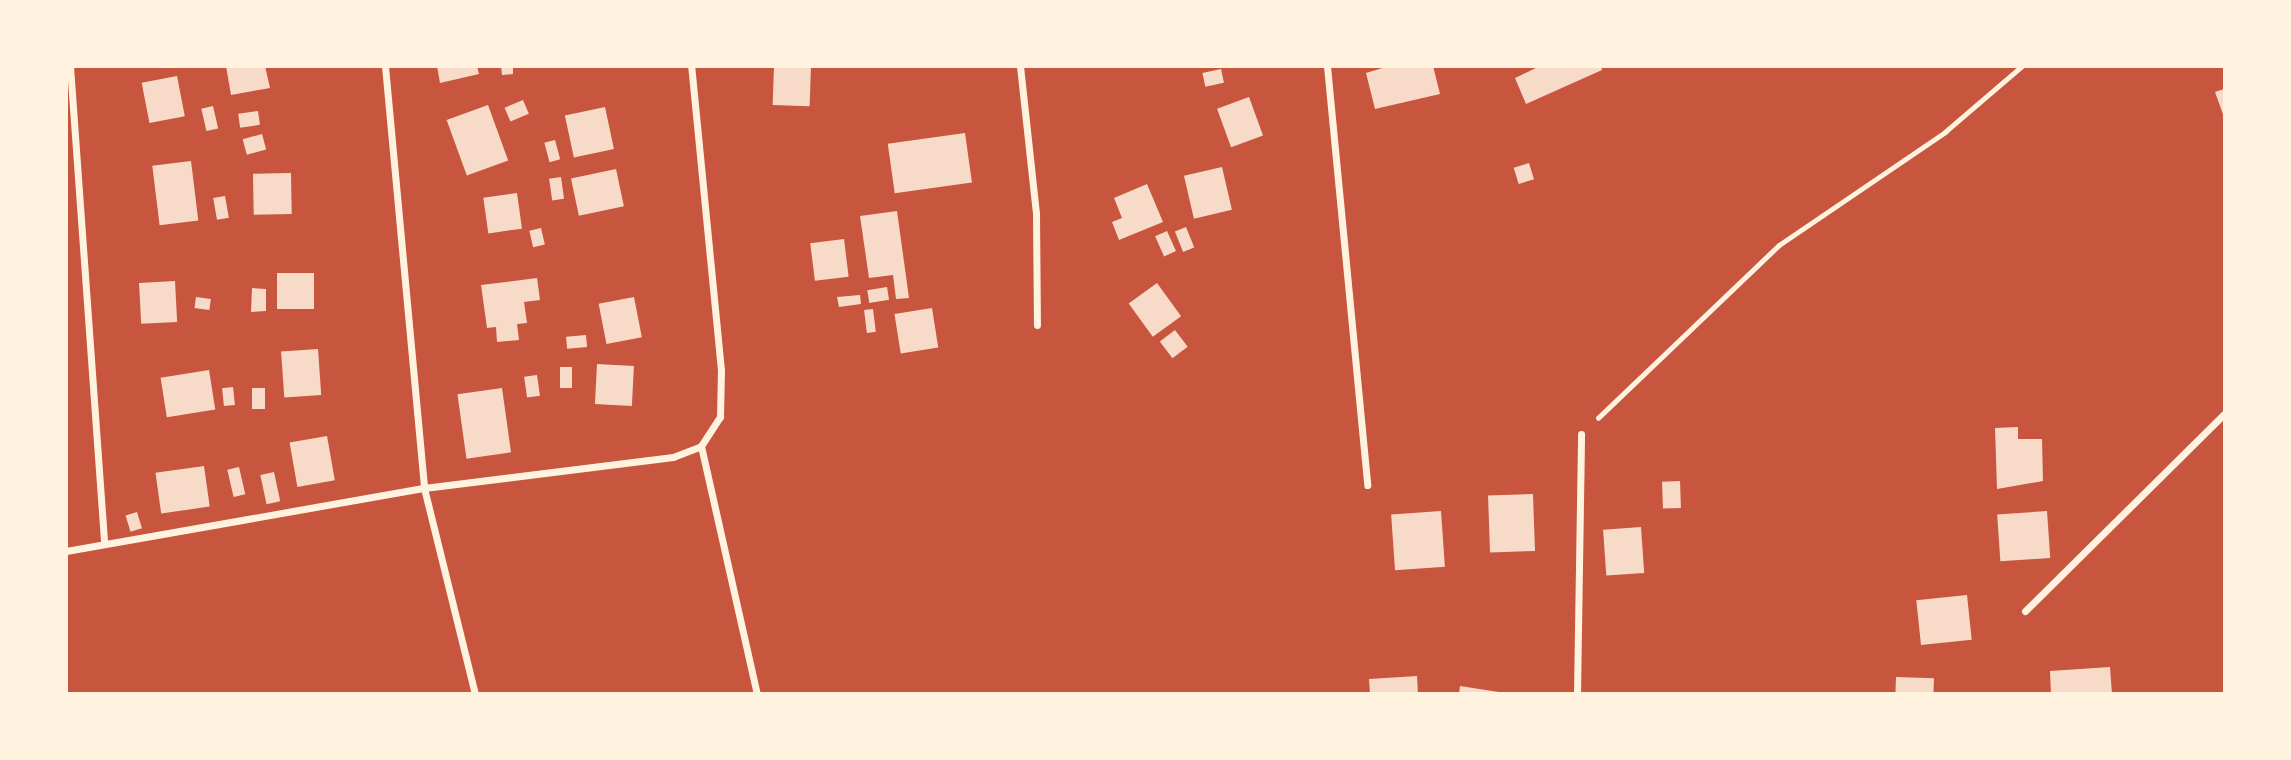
<!DOCTYPE html>
<html>
<head>
<meta charset="utf-8">
<style>
  body { margin:0 }
  #map { position:relative; width:2291px; height:760px; overflow:hidden; background:#c8553d; font-family:"Exo 2",sans-serif }
  div>[style] { position:absolute }
  .building>* { inset:0; background:#f7dbc8; transform-origin:0 0 }
  .path>* { height:4.5px; margin:-2.25px; padding:0 2.25px; transform-origin:2.25px; border-radius:2.25px; background:#fff3e0 }
  .minor>* { height:7px; margin:-3.5px; padding:0 3.5px; transform-origin:3.5px; border-radius:3.5px; background:#fff3e0 }
  span { translate:-50% -50%; white-space:nowrap; text-align:center; line-height:1.15; -webkit-text-stroke:6px #fff3e0; paint-order:stroke }
  .frame { position:absolute; inset:0; border:68px solid #fff3e0; pointer-events:none }
</style>
</head>
<body>
<div id="map">
  <div class="building">
    <div style="clip-path:polygon(226px 66px,265px 66px,270px 88px,231px 95px)"></div>
    <div style="clip-path:polygon(437px 66px,477px 66px,479px 74px,440px 83px)"></div>
    <div style="clip-path:polygon(501px 66px,513px 66px,513px 74px,502px 75px)"></div>
    <div style="left:774px;top:66px;width:37px;height:39px;rotate:2deg"></div>
    <div style="clip-path:polygon(1389px 66px,1433px 66px,1440px 94px,1375px 109px,1366px 73px)"></div>
    <div style="clip-path:polygon(1540px 66px,1601px 66px,1602px 70px,1526px 104px,1515px 78px)"></div>
    <div style="left:1221px;top:69px;width:14px;height:19px;rotate:78deg"></div>
    <div style="left:177px;top:76px;width:41px;height:36px;rotate:79deg"></div>
    <div style="clip-path:polygon(2224px 89px,2224px 117px,2215px 92px)"></div>
    <div style="left:1249px;top:97px;width:41px;height:34px;rotate:70deg"></div>
    <div style="left:523px;top:100px;width:15px;height:20px;rotate:67deg"></div>
    <div style="left:488px;top:105px;width:59px;height:44px;rotate:70deg"></div>
    <div style="left:213px;top:106px;width:23px;height:12px;rotate:77deg"></div>
    <div style="left:605px;top:107px;width:43px;height:41px;rotate:78deg"></div>
    <div style="left:258px;top:111px;width:14px;height:20px;rotate:82deg"></div>
    <div style="left:965px;top:133px;width:50px;height:78px;rotate:82deg"></div>
    <div style="left:262px;top:134px;width:16px;height:20px;rotate:75deg"></div>
    <div style="left:555px;top:140px;width:20px;height:11px;rotate:75deg"></div>
    <div style="left:191px;top:161px;width:60px;height:39px;rotate:83deg"></div>
    <div style="left:1529px;top:163px;width:17px;height:16px;rotate:73deg"></div>
    <div style="left:1222px;top:167px;width:44px;height:39px;rotate:77deg"></div>
    <div style="left:616px;top:169px;width:38px;height:46px;rotate:78deg"></div>
    <div style="left:291px;top:173px;width:41px;height:38px;rotate:89deg"></div>
    <div style="left:561px;top:177px;width:22px;height:12px;rotate:82deg"></div>
    <div style="clip-path:polygon(1147px 184px,1163px 222px,1119px 240px,1112px 222px,1122px 218px,1114px 198px)"></div>
    <div style="left:517px;top:193px;width:36px;height:34px;rotate:82deg"></div>
    <div style="left:225px;top:196px;width:22px;height:12px;rotate:80deg"></div>
    <div style="clip-path:polygon(897px 211px,909px 298px,896px 299px,893px 275px,869px 278px,860px 216px)"></div>
    <div style="left:1186px;top:227px;width:22px;height:12px;rotate:68deg"></div>
    <div style="left:541px;top:228px;width:17px;height:12px;rotate:77deg"></div>
    <div style="left:1167px;top:231px;width:22px;height:13px;rotate:66deg"></div>
    <div style="left:844px;top:239px;width:38px;height:34px;rotate:83deg"></div>
    <div style="left:277px;top:273px;width:37px;height:36px"></div>
    <div style="clip-path:polygon(537px 278px,540px 300px,524px 302px,527px 323px,517px 324px,519px 340px,497px 342px,496px 327px,487px 328px,481px 285px)"></div>
    <div style="left:175px;top:281px;width:41px;height:36px;rotate:87deg"></div>
    <div style="left:1157px;top:283px;width:41px;height:35px;rotate:54deg"></div>
    <div style="left:887px;top:287px;width:13px;height:20px;rotate:81deg"></div>
    <div style="clip-path:polygon(252px 288px,266px 289px,266px 311px,251px 312px)"></div>
    <div style="clip-path:polygon(860px 295px,861px 304px,839px 307px,837px 297px)"></div>
    <div style="left:196px;top:297px;width:15px;height:11px;rotate:8deg"></div>
    <div style="left:634px;top:297px;width:41px;height:36px;rotate:79deg"></div>
    <div style="left:932px;top:308px;width:40px;height:38px;rotate:81deg"></div>
    <div style="left:873px;top:309px;width:23px;height:9px;rotate:83deg"></div>
    <div style="left:1175px;top:330px;width:21px;height:19px;rotate:53deg"></div>
    <div style="left:586px;top:335px;width:12px;height:20px;rotate:85deg"></div>
    <div style="left:318px;top:349px;width:46px;height:37px;rotate:86deg"></div>
    <div style="left:597px;top:364px;width:37px;height:40px;rotate:3deg"></div>
    <div style="left:560px;top:367px;width:12px;height:21px"></div>
    <div style="left:209px;top:370px;width:40px;height:49px;rotate:81deg"></div>
    <div style="left:537px;top:375px;width:21px;height:13px;rotate:82deg"></div>
    <div style="left:233px;top:387px;width:18px;height:11px;rotate:84deg"></div>
    <div style="left:252px;top:388px;width:13px;height:21px"></div>
    <div style="left:502px;top:388px;width:65px;height:45px;rotate:82deg"></div>
    <div style="clip-path:polygon(2018px 427px,2018px 439px,2042px 439px,2043px 481px,1997px 489px,1995px 428px)"></div>
    <div style="left:327px;top:436px;width:45px;height:38px;rotate:80deg"></div>
    <div style="left:204px;top:466px;width:41px;height:49px;rotate:82deg"></div>
    <div style="left:239px;top:467px;width:28px;height:12px;rotate:77deg"></div>
    <div style="left:274px;top:472px;width:30px;height:14px;rotate:78deg"></div>
    <div style="left:1680px;top:481px;width:27px;height:18px;rotate:88deg"></div>
    <div style="left:1533px;top:494px;width:57px;height:45px;rotate:88deg"></div>
    <div style="left:1441px;top:511px;width:56px;height:50px;rotate:86deg"></div>
    <div style="left:2047px;top:511px;width:47px;height:50px;rotate:86deg"></div>
    <div style="left:137px;top:512px;width:17px;height:12px;rotate:73deg"></div>
    <div style="left:1641px;top:527px;width:46px;height:38px;rotate:86deg"></div>
    <div style="left:1967px;top:595px;width:45px;height:51px;rotate:84deg"></div>
    <div style="clip-path:polygon(2110px 667px,2112px 694px,2051px 694px,2050px 671px)"></div>
    <div style="clip-path:polygon(1417px 676px,1418px 694px,1370px 694px,1369px 679px)"></div>
    <div style="left:1896px;top:677px;width:38px;height:17px;rotate:2deg"></div>
    <div style="clip-path:polygon(1460px 686px,1499px 692px,1499px 694px,1459px 694px)"></div>
  </div>
  <div class="path">
    <div style="left:1598px;top:418px;width:250px;rotate:-43.7deg"></div>
    <div style="left:1779px;top:245px;width:201px;rotate:-34.2deg"></div>
    <div style="left:1945px;top:132px;width:101px;rotate:-40.6deg"></div>
  </div>
  <div class="minor">
    <div style="left:70px;top:66px;width:477px;rotate:85.9deg"></div>
    <div style="left:385px;top:66px;width:424px;rotate:84.7deg"></div>
    <div style="left:424px;top:488px;width:212px;rotate:76.1deg"></div>
    <div style="left:1020px;top:66px;width:149px;rotate:83.8deg"></div>
    <div style="left:1036px;top:214px;width:111px;rotate:89.5deg"></div>
    <div style="left:1327px;top:66px;width:421px;rotate:84.5deg"></div>
    <div style="left:701px;top:446px;width:254px;rotate:77.3deg"></div>
    <div style="left:66px;top:551px;width:364px;rotate:-10deg"></div>
    <div style="left:424px;top:488px;width:251px;rotate:-7.1deg"></div>
    <div style="left:673px;top:457px;width:30px;rotate:-21deg"></div>
    <div style="left:701px;top:446px;width:35px;rotate:-57deg"></div>
    <div style="left:720px;top:417px;width:47px;rotate:-88.8deg"></div>
    <div style="left:721px;top:370px;width:305px;rotate:-95.6deg"></div>
    <div style="left:2025px;top:611px;width:280px;rotate:-44.7deg"></div>
    <div style="left:1577px;top:694px;width:260px;rotate:-89.1deg"></div>
  </div>
  <div class="frame"></div>
</div>
</body>
</html>
